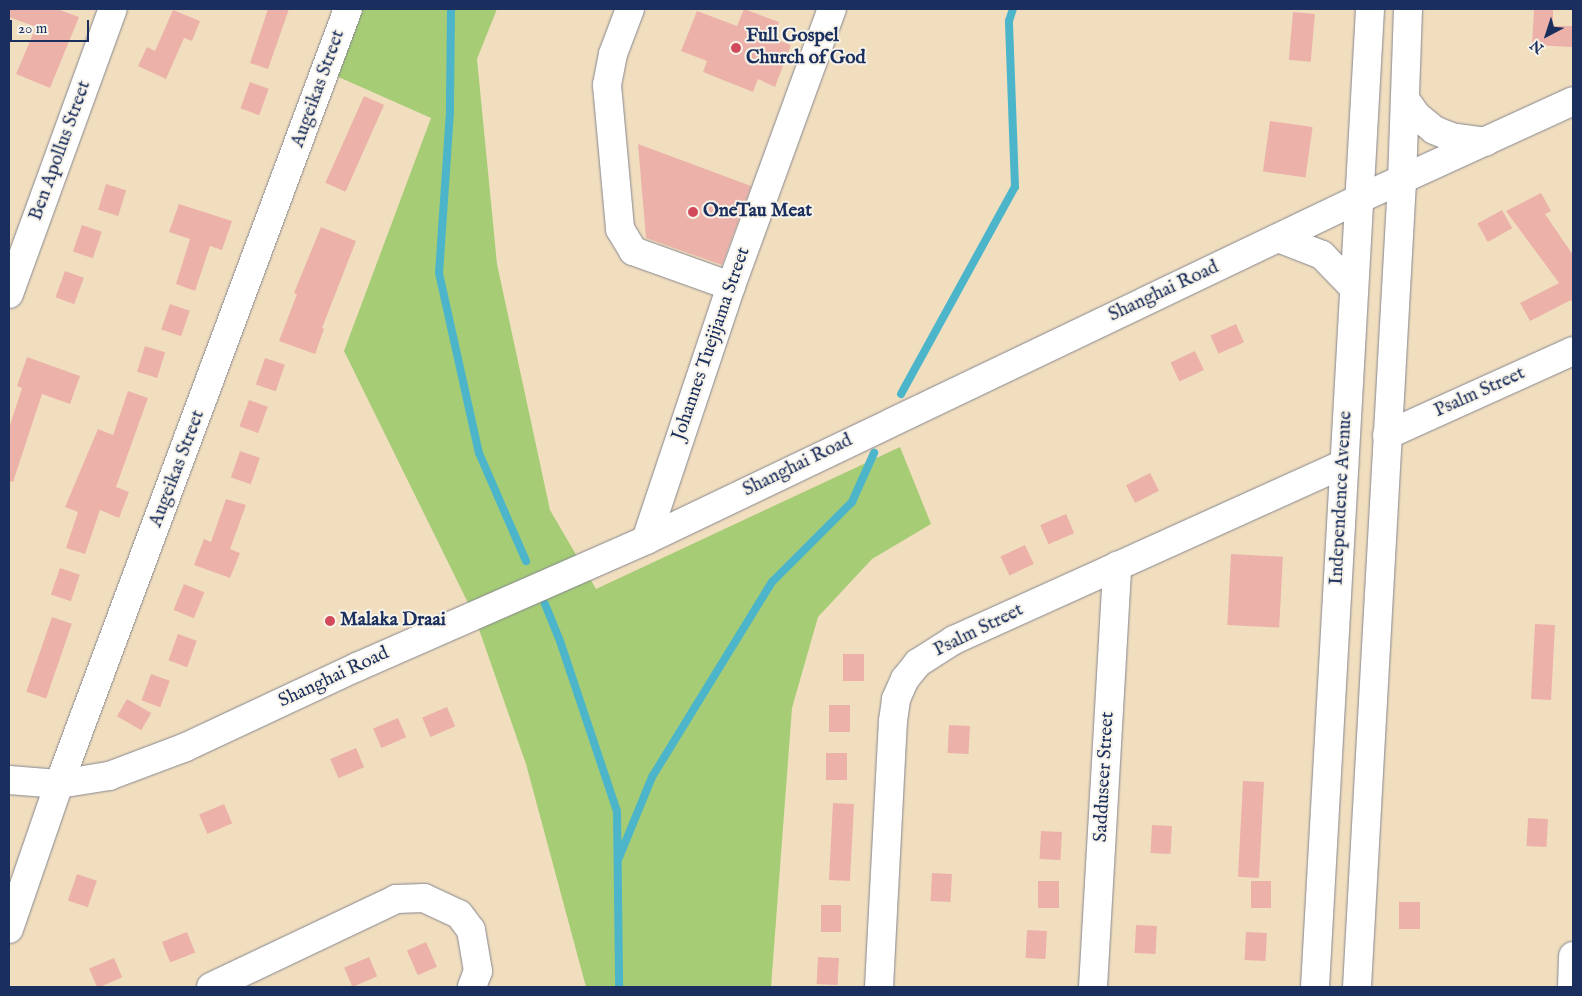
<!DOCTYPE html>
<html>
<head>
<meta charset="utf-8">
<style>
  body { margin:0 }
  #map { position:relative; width:1582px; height:996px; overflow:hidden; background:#f1debf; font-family:"IM FELL English",serif }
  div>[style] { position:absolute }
  .green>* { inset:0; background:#a6cc76 }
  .stream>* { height:8px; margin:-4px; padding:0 4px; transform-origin:4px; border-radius:4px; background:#4cb5ca }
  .building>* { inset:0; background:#ecb2aa; transform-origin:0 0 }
  .roads { filter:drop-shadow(0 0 1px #86868e) drop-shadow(0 0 1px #86868e) }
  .minor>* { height:28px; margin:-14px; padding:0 14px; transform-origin:14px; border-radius:14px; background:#fff }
  .major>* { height:28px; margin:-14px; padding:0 14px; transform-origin:14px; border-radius:14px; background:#fff }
  .dots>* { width:14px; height:14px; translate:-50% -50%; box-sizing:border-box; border:2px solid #f7f3e8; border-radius:50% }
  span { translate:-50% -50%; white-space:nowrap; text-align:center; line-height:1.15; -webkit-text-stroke:4px #f7f3e8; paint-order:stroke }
  .poi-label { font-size:19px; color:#1b2f5e; font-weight:700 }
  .left { translate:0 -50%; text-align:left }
  .street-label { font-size:19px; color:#1b2f5e }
  .frame { position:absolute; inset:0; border:10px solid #1b2f5e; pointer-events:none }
  .north { position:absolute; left:1522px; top:10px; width:50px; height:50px; -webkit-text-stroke:4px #f7f3e8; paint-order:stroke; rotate:220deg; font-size:14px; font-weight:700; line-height:20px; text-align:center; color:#1b2f5e }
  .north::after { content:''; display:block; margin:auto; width:18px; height:22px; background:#1b2f5e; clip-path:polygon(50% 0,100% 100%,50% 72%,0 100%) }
  .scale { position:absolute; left:10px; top:20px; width:79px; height:22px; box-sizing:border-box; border:2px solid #1b2f5e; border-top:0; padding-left:6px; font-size:15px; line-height:18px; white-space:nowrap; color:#1b2f5e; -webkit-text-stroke:4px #f7f3e8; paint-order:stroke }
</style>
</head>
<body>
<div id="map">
  <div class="green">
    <div style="clip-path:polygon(348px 9px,497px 9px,477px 59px,497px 264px,550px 510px,596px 589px,900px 447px,931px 524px,872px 559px,818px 617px,792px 708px,771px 987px,586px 987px,526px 764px,474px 615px,344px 351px,431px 118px,325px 71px)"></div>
  </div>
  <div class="stream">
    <div style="left:451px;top:9px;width:103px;rotate:90.6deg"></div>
    <div style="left:450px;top:112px;width:161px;rotate:93.9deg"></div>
    <div style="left:439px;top:273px;width:184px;rotate:77.5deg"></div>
    <div style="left:479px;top:453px;width:118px;rotate:66.5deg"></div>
    <div style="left:901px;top:394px;width:236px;rotate:-61.2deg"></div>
    <div style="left:1015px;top:187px;width:166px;rotate:-92.1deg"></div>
    <div style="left:1009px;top:21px;width:13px;rotate:-72deg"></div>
    <div style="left:545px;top:604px;width:40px;rotate:68deg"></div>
    <div style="left:560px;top:641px;width:179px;rotate:71.5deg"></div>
    <div style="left:617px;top:811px;width:176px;rotate:89.3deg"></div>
    <div style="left:618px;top:860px;width:90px;rotate:-67.7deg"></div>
    <div style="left:652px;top:777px;width:229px;rotate:-58.4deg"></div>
    <div style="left:772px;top:582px;width:113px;rotate:-45deg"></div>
    <div style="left:852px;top:502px;width:54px;rotate:-65.8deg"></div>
  </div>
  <div class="building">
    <div style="clip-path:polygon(9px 9px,57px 9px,79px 17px,50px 88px,16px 74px,36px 27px,9px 17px)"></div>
    <div style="clip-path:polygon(268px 9px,289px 9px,268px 69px,250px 63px)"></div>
    <div style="clip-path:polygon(744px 9px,779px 22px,773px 38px,791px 45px,775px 87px,758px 79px,753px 92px,703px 72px,707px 61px,681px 51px,697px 11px,737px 26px)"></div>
    <div style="clip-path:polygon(1534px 9px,1553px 9px,1553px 26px,1573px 26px,1573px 47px,1532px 45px)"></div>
    <div style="clip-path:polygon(173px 10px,200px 21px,192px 41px,184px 38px,166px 79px,138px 66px,147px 47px,155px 51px)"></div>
    <div style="left:1293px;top:12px;width:22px;height:48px;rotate:5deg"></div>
    <div style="left:250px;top:82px;width:20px;height:28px;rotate:20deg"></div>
    <div style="left:364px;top:96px;width:22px;height:95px;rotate:24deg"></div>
    <div style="left:1270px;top:121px;width:43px;height:51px;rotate:8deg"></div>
    <div style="clip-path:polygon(638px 144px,751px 186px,722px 265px,646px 238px)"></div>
    <div style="left:106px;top:184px;width:21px;height:27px;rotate:17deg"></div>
    <div style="clip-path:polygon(1541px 193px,1551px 211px,1545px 214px,1573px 255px,1573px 303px,1571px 300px,1530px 321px,1520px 303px,1559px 283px,1506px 211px)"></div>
    <div style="clip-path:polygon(179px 204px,232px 221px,222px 250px,210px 246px,195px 291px,176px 284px,190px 239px,169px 232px)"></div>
    <div style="left:1502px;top:210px;width:21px;height:28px;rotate:61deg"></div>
    <div style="left:82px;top:225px;width:21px;height:28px;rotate:19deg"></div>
    <div style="clip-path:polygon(321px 227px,356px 241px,322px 328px,324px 329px,315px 354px,279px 341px,297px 294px,294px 293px)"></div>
    <div style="left:65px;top:271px;width:20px;height:28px;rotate:20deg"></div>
    <div style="left:170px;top:304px;width:21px;height:27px;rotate:19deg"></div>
    <div style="left:1236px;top:324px;width:20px;height:28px;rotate:66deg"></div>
    <div style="left:145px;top:346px;width:21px;height:27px;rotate:17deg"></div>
    <div style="left:1195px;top:351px;width:21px;height:27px;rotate:65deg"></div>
    <div style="clip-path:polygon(27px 357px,80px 376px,70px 404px,42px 394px,13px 482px,9px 481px,9px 428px,22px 388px,17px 386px)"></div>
    <div style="left:265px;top:358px;width:21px;height:28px;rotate:19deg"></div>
    <div style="clip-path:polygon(128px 391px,148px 398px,116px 487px,129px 492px,119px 518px,100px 510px,85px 554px,66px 548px,78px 512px,65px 507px,98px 429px,113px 435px)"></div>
    <div style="left:249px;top:400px;width:20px;height:28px;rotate:20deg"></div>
    <div style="left:240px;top:451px;width:21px;height:28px;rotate:19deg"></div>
    <div style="left:1150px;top:473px;width:20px;height:27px;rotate:63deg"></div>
    <div style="clip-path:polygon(226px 499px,246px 505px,230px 549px,240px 553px,230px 578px,194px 565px,204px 539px,211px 542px)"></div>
    <div style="left:1066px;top:514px;width:21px;height:28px;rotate:67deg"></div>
    <div style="left:1025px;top:545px;width:21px;height:27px;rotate:65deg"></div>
    <div style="left:1231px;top:554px;width:52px;height:71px;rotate:3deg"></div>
    <div style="left:60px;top:568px;width:21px;height:28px;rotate:19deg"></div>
    <div style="left:184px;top:584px;width:22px;height:28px;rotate:22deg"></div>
    <div style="left:52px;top:617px;width:21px;height:79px;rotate:19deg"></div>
    <div style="left:1535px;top:624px;width:20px;height:75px;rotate:3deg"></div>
    <div style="left:178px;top:634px;width:20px;height:28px;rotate:20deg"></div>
    <div style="left:843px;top:654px;width:21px;height:27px"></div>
    <div style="left:151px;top:674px;width:20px;height:28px;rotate:20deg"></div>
    <div style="left:127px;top:699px;width:28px;height:20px;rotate:30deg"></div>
    <div style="left:829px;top:705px;width:21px;height:27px"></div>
    <div style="left:447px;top:707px;width:21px;height:27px;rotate:67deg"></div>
    <div style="left:398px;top:718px;width:21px;height:27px;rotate:67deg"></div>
    <div style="left:949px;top:725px;width:21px;height:28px;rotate:3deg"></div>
    <div style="left:356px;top:748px;width:21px;height:28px;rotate:67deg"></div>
    <div style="left:826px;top:753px;width:21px;height:27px"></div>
    <div style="left:1243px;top:781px;width:21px;height:96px;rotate:3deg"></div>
    <div style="left:833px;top:803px;width:21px;height:77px;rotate:3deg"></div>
    <div style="left:224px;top:804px;width:21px;height:27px;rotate:67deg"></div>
    <div style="left:1528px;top:818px;width:20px;height:28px;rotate:3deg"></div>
    <div style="left:1152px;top:825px;width:20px;height:28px;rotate:3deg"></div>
    <div style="left:1041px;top:831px;width:21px;height:28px;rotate:3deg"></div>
    <div style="left:932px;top:873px;width:20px;height:28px;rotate:3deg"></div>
    <div style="left:77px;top:874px;width:21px;height:28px;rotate:19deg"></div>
    <div style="left:1038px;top:881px;width:21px;height:27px"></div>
    <div style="left:1251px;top:881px;width:20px;height:27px"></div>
    <div style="left:1399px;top:902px;width:21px;height:27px"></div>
    <div style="left:821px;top:905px;width:20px;height:27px"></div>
    <div style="left:1136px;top:925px;width:21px;height:28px;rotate:3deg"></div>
    <div style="left:1027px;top:930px;width:20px;height:28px;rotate:3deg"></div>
    <div style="left:187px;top:932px;width:22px;height:27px;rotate:68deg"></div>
    <div style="left:1246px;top:932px;width:21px;height:28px;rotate:3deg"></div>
    <div style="left:426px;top:942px;width:27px;height:21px;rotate:66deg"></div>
    <div style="left:369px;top:957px;width:21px;height:27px;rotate:67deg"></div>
    <div style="left:818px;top:957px;width:21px;height:27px;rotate:3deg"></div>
    <div style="left:114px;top:958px;width:21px;height:27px;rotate:67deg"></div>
  </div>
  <div class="roads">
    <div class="minor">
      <div style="left:630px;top:9px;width:48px;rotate:110.7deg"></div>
      <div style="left:613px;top:54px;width:32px;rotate:101deg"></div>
      <div style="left:607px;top:85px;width:145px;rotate:84.8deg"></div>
      <div style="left:620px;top:229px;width:26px;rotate:59deg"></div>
      <div style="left:633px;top:251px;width:104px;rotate:19.7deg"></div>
      <div style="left:9px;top:294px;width:303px;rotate:-70deg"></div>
      <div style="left:1387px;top:435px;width:204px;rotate:-24.3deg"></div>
      <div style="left:646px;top:540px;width:268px;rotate:-71.5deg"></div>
      <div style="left:731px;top:286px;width:295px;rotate:-70deg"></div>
      <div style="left:9px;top:780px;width:50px;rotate:4.6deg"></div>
      <div style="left:59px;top:784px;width:51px;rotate:-9.1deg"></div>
      <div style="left:109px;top:776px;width:82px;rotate:-20.6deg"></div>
      <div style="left:186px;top:747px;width:189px;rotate:-25.1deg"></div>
      <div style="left:357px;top:667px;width:316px;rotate:-23.7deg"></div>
      <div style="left:646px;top:540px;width:790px;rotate:-25.56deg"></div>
      <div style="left:1359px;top:199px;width:235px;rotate:-24.6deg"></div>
      <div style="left:9px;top:929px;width:153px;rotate:-71deg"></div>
      <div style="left:59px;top:784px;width:827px;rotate:-69.55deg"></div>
      <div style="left:211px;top:987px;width:205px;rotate:-25.4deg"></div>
      <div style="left:396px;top:899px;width:28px;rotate:-2deg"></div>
      <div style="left:424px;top:898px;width:38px;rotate:25deg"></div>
      <div style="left:459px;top:914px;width:20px;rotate:53deg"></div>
      <div style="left:471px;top:930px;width:42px;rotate:80.3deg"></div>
      <div style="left:478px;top:971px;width:17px;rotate:111deg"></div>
      <div style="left:879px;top:987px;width:266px;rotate:-87deg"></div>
      <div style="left:893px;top:721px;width:22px;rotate:-82deg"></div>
      <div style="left:896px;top:699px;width:22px;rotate:-66deg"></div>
      <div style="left:905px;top:679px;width:21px;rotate:-51deg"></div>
      <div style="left:918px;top:663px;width:43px;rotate:-32.6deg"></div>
      <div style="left:954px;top:640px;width:428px;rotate:-24.3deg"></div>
      <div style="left:1093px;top:987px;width:422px;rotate:-86.7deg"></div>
      <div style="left:1572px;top:987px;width:31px;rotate:-88deg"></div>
    </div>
    <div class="major">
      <div style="left:1405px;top:99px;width:21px;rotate:55deg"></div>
      <div style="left:1417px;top:116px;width:22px;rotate:39deg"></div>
      <div style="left:1434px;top:130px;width:18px;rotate:22deg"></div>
      <div style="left:1451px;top:137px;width:35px;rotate:8deg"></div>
      <div style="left:1278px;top:238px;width:47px;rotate:21.1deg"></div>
      <div style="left:1322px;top:255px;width:46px;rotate:45.9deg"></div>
      <div style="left:1315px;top:987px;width:980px;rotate:-86.78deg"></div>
      <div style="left:1357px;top:987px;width:807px;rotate:-86.8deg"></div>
      <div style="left:1402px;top:181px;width:172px;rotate:-88deg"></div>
    </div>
  </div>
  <div class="dots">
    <div style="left:736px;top:48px;background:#d1495b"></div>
    <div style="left:693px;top:212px;background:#d1495b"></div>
    <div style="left:330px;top:621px;background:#d1495b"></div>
  </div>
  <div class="poi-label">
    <span class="left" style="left:746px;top:48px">Full Gospel<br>Church of God</span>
    <span class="left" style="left:703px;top:212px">OneTau Meat</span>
    <span class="left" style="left:340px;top:621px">Malaka Draai</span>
  </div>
  <div class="street-label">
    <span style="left:319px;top:89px;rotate:-70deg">Augeikas Street</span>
    <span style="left:61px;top:151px;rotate:-70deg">Ben Apollus Street</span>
    <span style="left:1164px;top:292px;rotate:-25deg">Shanghai Road</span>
    <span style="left:712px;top:344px;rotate:-71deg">Johannes Tuejijama Street</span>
    <span style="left:1480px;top:393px;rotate:-24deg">Psalm Street</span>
    <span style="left:798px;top:466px;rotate:-26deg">Shanghai Road</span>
    <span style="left:178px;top:469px;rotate:-69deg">Augeikas Street</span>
    <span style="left:1342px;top:498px;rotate:-87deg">Independence Avenue</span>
    <span style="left:979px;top:631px;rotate:-26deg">Psalm Street</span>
    <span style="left:334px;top:678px;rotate:-25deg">Shanghai Road</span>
    <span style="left:1105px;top:777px;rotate:-87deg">Sadduseer Street</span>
  </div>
  <div class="frame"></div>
  <div class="north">N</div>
  <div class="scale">20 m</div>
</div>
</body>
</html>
